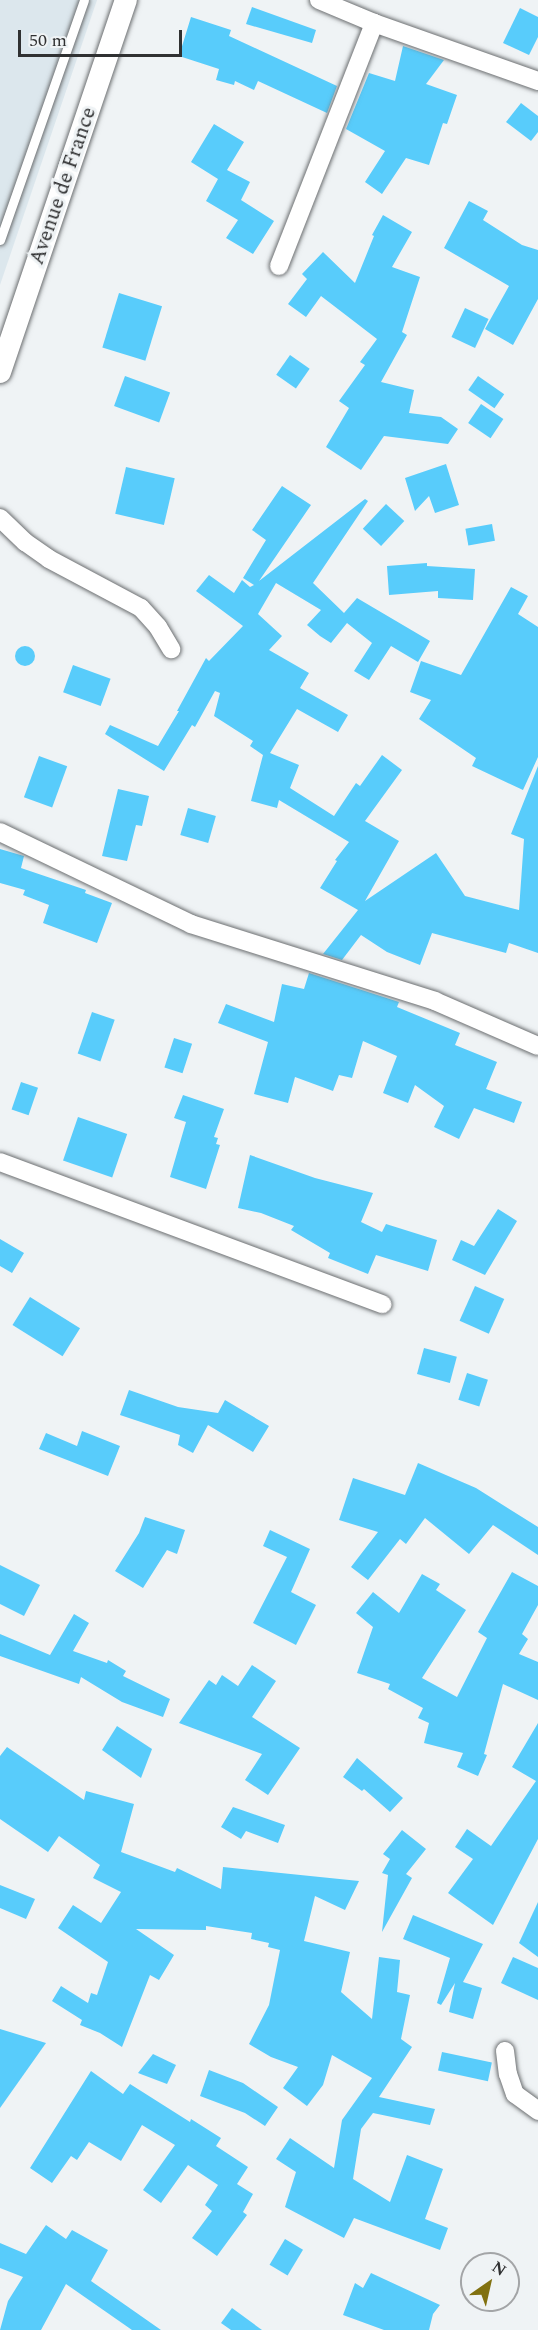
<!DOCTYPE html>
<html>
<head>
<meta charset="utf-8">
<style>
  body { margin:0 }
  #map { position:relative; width:538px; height:2330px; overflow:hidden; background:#eff3f5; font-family:Spectral,serif }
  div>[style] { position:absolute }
  .built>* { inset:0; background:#dce7ed }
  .building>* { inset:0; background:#58ccfb; transform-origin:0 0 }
  .round { border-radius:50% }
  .roads { filter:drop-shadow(0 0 2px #6c6f71) drop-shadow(0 0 2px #6c6f71) }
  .service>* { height:9px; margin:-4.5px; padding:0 4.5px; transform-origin:4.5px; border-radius:4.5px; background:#fff }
  .minor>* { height:18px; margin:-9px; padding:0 9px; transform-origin:9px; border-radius:9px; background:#fff }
  .tertiary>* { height:22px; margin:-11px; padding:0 11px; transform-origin:11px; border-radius:11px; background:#fff }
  span { translate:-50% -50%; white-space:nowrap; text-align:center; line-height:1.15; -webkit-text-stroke:6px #eff3f5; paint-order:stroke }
  .street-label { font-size:21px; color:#303132 }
  .north { position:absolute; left:460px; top:2252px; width:60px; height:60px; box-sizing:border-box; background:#eff3f5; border:2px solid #a3a5a7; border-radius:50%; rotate:34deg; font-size:16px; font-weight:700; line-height:24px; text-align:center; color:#303132 }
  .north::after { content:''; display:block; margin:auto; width:21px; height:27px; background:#817110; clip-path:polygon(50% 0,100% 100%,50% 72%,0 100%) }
  .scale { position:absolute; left:18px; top:30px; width:164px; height:27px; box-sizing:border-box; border:3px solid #303132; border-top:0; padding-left:8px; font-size:18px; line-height:21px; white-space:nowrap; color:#303132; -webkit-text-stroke:4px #eff3f5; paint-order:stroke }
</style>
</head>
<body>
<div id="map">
  <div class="built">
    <div style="clip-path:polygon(0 0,97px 0,0 285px)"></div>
  </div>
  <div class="building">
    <div style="clip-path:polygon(252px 7px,316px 30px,312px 43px,246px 24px)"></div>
    <div style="clip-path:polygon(520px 8px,538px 17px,538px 37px,529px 55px,503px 43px)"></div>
    <div style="clip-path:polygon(191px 17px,231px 30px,229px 36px,337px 86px,327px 113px,258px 81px,254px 90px,235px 81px,234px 85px,216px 80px,219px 69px,179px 56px)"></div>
    <div style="clip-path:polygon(403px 46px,444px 60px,426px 84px,457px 95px,447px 124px,443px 123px,429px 165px,406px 158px,382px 194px,365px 182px,385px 151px,346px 129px,369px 73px,395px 81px)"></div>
    <div style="clip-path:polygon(521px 103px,538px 116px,538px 132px,531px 141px,506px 122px)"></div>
    <div style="clip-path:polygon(214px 124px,244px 142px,227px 170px,250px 182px,241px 200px,274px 221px,253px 254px,226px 238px,238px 220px,206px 201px,218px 179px,191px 162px)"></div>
    <div style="clip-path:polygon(469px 201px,488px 211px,483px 220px,522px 245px,538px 250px,538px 299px,513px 345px,485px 329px,509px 286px,444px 248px)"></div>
    <div style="clip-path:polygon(383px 215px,412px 232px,392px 267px,420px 277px,402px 332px,407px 335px,381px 382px,414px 390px,409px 413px,441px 417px,458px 429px,448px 444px,384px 436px,361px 470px,326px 447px,349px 408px,339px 401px,365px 365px,360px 362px,377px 339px,321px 296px,306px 317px,288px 304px,307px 279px,302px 274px,323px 252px,355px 283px,374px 236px,372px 235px)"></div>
    <div style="left:119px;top:293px;width:45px;height:57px;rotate:17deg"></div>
    <div style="left:465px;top:308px;width:26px;height:32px;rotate:25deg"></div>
    <div style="left:290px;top:355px;width:24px;height:24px;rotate:35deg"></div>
    <div style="left:125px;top:376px;width:48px;height:32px;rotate:20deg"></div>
    <div style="left:478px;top:376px;width:32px;height:17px;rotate:35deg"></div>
    <div style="left:481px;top:404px;width:27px;height:23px;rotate:34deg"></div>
    <div style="clip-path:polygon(446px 464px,459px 505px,435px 513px,429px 496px,415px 511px,405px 478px)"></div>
    <div style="left:126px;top:467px;width:50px;height:48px;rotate:13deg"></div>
    <div style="clip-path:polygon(282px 486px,311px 505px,259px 581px,365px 499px,368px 501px,313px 583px,344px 613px,357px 598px,430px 641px,418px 662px,391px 646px,369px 680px,354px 671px,372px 643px,347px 623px,331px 643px,320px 636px,307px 625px,321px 610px,276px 583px,258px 614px,282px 636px,269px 650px,309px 673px,300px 688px,348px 715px,338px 732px,297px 709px,270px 753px,299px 765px,290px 788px,334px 816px,356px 783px,360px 786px,382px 755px,402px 770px,365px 821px,399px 841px,365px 901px,436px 853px,465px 896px,519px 910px,524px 839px,511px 834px,538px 766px,538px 953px,509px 943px,506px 953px,432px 933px,420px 965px,387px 952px,361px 935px,342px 960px,323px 954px,358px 910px,320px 888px,337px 861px,335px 860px,349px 842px,279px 800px,277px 808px,251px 801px,263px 755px,250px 746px,253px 741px,214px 716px,220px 693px,215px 691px,195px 727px,192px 725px,164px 771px,105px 734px,110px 725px,158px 746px,179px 711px,177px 711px,206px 658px,209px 661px,243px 626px,196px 591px,209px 575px,234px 593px,242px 580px,250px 587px,254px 585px,243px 578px,266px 540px,252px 530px)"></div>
    <div style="left:386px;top:504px;width:25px;height:34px;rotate:43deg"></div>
    <div style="left:492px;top:524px;width:17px;height:27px;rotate:80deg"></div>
    <div style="clip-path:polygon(427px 563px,427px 566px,475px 569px,473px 600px,438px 598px,438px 591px,389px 595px,387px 566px)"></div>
    <div style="clip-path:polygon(511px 587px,528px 596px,518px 614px,538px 627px,538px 757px,523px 790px,472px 766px,476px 758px,419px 719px,431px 700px,410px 692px,421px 661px,461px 675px)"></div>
    <div class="round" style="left:15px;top:646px;width:20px;height:20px"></div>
    <div style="left:73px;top:665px;width:40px;height:29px;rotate:20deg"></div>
    <div style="left:39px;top:756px;width:30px;height:44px;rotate:20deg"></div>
    <div style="clip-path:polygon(118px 789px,149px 796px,142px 826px,136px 825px,127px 861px,102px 856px)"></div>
    <div style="left:188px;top:808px;width:29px;height:28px;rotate:16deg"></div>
    <div style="clip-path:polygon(0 849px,24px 856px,21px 868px,86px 890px,85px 893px,112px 903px,97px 943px,43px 923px,49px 905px,23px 895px,25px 890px,0 883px)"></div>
    <div style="clip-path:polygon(309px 973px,399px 1002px,397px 1007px,460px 1033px,455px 1045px,497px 1062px,486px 1089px,522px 1102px,514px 1123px,474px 1108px,459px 1139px,434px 1127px,444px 1106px,415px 1085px,408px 1103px,383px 1093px,397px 1056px,363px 1041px,352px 1078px,339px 1075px,333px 1091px,295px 1077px,288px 1103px,254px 1094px,268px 1042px,218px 1023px,226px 1004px,274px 1022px,282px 984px,304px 989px)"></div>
    <div style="left:92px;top:1012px;width:24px;height:44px;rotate:19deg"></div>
    <div style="left:174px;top:1038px;width:19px;height:31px;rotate:18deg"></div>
    <div style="left:21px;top:1082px;width:18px;height:29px;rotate:19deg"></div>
    <div style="clip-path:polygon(183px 1095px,224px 1109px,214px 1137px,218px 1138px,216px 1144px,220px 1145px,206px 1189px,170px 1177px,186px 1122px,174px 1118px)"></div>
    <div style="left:78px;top:1117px;width:52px;height:46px;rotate:19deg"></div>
    <div style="clip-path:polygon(250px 1155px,315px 1178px,373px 1193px,361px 1222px,382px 1232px,386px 1224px,437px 1240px,428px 1271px,376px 1255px,368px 1274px,328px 1258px,330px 1253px,291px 1230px,294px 1226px,261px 1213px,238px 1208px)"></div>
    <div style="clip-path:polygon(498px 1209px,517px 1221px,485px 1275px,452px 1260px,461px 1240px,474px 1246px)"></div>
    <div style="clip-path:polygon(0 1239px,24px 1253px,12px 1273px,0 1266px)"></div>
    <div style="left:475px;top:1286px;width:32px;height:38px;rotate:24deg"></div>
    <div style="left:30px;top:1297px;width:59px;height:33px;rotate:32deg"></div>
    <div style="left:424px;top:1348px;width:34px;height:27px;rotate:15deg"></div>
    <div style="left:467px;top:1373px;width:22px;height:28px;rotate:18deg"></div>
    <div style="clip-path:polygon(129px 1390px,178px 1407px,218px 1413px,225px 1400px,269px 1426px,253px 1452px,208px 1425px,193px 1453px,178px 1445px,180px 1435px,120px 1415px)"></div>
    <div style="clip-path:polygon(82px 1431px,120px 1446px,108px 1476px,39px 1449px,46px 1433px,77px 1446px)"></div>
    <div style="clip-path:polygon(418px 1463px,476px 1488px,538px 1527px,538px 1555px,493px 1525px,469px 1554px,425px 1518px,406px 1544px,400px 1539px,368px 1580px,351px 1567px,378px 1532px,339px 1520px,353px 1478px,405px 1495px)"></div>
    <div style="clip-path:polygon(145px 1517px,185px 1530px,177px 1554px,167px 1550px,143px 1588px,115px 1571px,139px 1533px)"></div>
    <div style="clip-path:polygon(270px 1530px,310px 1549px,291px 1592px,316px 1605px,296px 1645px,253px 1623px,287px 1557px,263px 1546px)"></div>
    <div style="clip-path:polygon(0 1565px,40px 1585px,24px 1616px,0 1604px)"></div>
    <div style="clip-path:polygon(512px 1572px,538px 1586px,538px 1605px,522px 1634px,528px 1639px,519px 1654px,538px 1662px,538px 1700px,503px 1684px,484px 1754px,487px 1755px,478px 1776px,457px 1767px,463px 1753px,424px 1743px,429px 1723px,418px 1718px,423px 1708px,388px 1689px,390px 1684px,357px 1673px,373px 1627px,356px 1613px,373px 1592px,399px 1613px,422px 1574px,440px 1584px,436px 1590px,466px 1610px,422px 1678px,457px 1697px,487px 1638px,478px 1632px)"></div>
    <div style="clip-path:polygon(74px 1614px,89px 1623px,73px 1651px,107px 1663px,108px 1660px,126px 1671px,123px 1676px,170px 1699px,163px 1717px,122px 1702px,81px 1677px,79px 1684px,0 1656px,0 1634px,50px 1655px)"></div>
    <div style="clip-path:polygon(252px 1665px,276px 1681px,252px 1717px,300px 1748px,268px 1795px,245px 1780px,262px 1754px,179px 1723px,209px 1680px,216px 1685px,222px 1675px,238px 1686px)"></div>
    <div style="clip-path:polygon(538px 1723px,538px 1839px,493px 1925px,448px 1893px,473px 1859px,455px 1847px,467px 1829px,491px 1846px,536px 1781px,512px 1767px)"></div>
    <div style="clip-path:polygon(117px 1726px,152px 1749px,141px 1778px,102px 1750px)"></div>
    <div style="clip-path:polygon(7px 1747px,84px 1800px,86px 1791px,134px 1804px,121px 1852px,175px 1872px,177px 1868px,221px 1889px,223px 1867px,359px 1881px,345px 1910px,315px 1896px,304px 1941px,350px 1952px,341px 1992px,372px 2019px,379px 1957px,400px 1960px,397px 1992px,410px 1995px,401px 2039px,412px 2047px,379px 2097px,435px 2109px,430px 2125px,373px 2113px,361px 2129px,353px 2179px,390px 2202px,407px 2155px,443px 2169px,425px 2219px,448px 2228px,440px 2250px,354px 2218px,344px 2238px,285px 2207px,296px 2172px,276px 2159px,290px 2138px,334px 2168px,342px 2120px,372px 2078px,332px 2055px,323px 2085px,307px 2106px,283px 2088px,298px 2067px,271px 2057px,249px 2044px,269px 2005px,280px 1950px,268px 1947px,269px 1943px,251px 1939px,252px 1933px,206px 1926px,206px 1930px,136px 1929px,174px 1955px,159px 1980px,150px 1975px,122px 2047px,100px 2033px,80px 2025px,82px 2020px,52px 2001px,61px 1986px,88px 2003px,91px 1993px,97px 1995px,108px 1962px,58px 1928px,73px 1905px,101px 1923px,121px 1892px,93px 1878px,100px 1865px,59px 1836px,48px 1852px,0 1819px,0 1756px)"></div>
    <div style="clip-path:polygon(357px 1758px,403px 1798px,390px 1812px,364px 1789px,362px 1791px,343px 1777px)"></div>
    <div style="clip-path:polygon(233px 1807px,285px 1825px,278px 1843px,246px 1831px,241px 1839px,221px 1827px)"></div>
    <div style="clip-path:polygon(402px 1830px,426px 1849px,406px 1874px,412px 1878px,382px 1932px,388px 1875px,382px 1873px,390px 1859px,383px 1854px)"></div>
    <div style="clip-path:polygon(0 1885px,35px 1899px,26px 1919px,0 1908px)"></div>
    <div style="clip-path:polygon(538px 1902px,538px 1957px,519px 1943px)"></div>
    <div style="clip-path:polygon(413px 1915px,483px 1944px,463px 1982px,482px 1988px,473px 2019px,449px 2012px,455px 1983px,441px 2005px,437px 2003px,450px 1958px,403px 1939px)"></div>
    <div style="clip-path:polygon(513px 1957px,538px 1968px,538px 2000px,501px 1983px)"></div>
    <div style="clip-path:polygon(0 2029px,46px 2043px,0 2108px)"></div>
    <div style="left:442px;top:2052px;width:51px;height:19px;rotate:12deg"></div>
    <div style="clip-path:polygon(153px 2054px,176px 2065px,167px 2084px,138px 2073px)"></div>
    <div style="clip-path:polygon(209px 2070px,243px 2083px,278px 2107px,265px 2126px,245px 2113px,200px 2096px)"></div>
    <div style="clip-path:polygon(91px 2071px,123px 2094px,130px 2084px,190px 2122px,191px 2119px,221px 2138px,216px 2146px,248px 2167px,237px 2184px,253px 2194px,243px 2212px,247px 2215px,217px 2256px,192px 2238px,212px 2211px,205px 2205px,218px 2185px,188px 2165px,161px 2203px,143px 2190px,175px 2145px,142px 2125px,121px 2161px,89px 2142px,77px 2160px,71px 2156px,52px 2183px,30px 2168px)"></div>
    <div style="clip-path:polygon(46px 2225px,66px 2239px,72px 2230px,108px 2250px,91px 2281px,161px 2330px,132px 2330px,66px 2284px,41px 2330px,0 2330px,8px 2301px,23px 2277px,0 2268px,0 2243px,26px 2254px)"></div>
    <div style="left:285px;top:2239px;width:21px;height:30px;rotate:31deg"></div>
    <div style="clip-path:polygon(371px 2273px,440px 2305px,433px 2314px,429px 2330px,384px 2330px,343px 2315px,355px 2283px,363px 2288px)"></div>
    <div style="clip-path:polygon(232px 2308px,262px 2330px,231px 2330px,221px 2323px)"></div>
  </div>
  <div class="roads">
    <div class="service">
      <div style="left:0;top:240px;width:254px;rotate:-70.7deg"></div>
    </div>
    <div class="minor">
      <div style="left:319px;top:0;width:60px;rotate:22.7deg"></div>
      <div style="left:374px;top:23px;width:174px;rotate:19.5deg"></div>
      <div style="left:279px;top:266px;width:261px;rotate:-68.6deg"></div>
      <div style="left:0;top:518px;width:35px;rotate:44deg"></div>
      <div style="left:25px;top:542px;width:29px;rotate:35deg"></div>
      <div style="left:49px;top:559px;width:104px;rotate:28deg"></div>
      <div style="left:141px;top:608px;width:25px;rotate:48deg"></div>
      <div style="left:158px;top:627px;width:26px;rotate:59deg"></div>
      <div style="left:0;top:832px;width:212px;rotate:25.7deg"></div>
      <div style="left:191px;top:924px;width:256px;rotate:17.5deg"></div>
      <div style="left:435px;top:1001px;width:112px;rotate:23.6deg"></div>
      <div style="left:0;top:1162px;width:408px;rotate:20.4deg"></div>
      <div style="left:505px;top:2051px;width:23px;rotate:83deg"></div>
      <div style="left:508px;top:2074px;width:21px;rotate:71deg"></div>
      <div style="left:515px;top:2094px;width:29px;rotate:36deg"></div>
    </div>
    <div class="tertiary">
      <div style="left:0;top:372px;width:393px;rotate:-71.3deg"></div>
    </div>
  </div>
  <div class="street-label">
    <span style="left:63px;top:186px;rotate:-71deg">Avenue de France</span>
  </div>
  <div class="north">N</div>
  <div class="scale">50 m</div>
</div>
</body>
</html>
